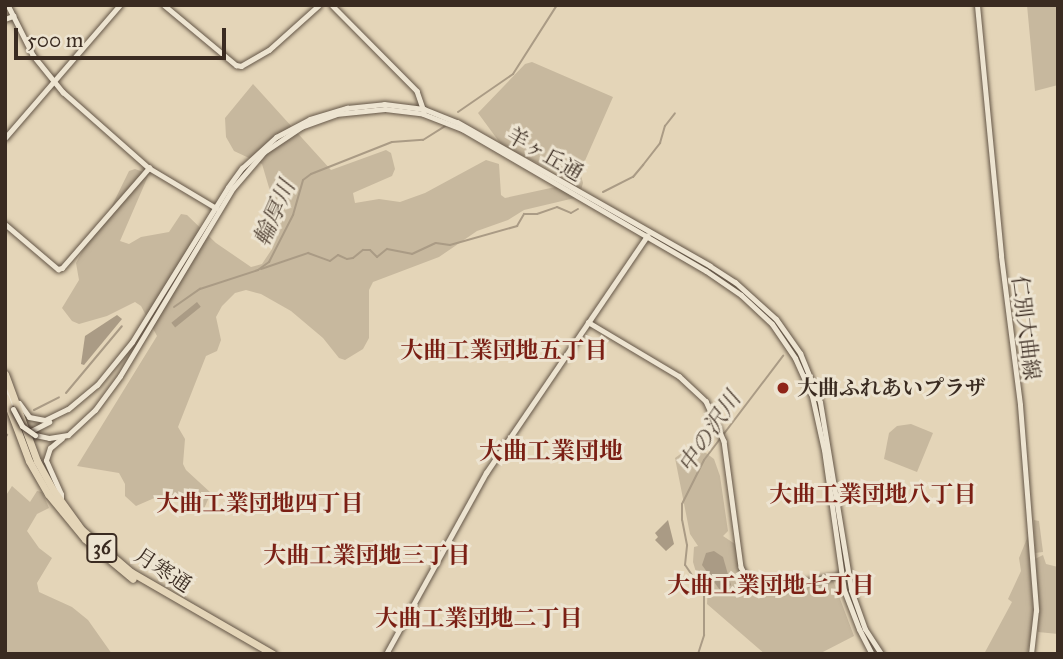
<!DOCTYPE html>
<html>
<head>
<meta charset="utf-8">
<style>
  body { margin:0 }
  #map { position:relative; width:1063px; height:659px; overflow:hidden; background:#e4d5b8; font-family:"IM FELL Great Primer","Noto Serif JP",serif }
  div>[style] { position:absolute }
  .green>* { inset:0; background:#c7b89e }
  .water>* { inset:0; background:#aa9b85; transform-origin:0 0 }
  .stream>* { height:2px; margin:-1px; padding:0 1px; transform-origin:1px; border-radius:1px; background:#aa9b85 }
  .roads { filter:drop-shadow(0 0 2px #645647) drop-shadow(0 0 2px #645647) }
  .tertiary>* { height:4.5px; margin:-2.25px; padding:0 2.25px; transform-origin:2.25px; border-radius:2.25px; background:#ede4d1 }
  .secondary>* { height:5px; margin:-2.5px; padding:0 2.5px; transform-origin:2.5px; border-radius:2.5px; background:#ede4d1 }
  .trunk>* { height:7px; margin:-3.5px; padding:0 3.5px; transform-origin:3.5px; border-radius:3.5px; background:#e4d5b8 }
  .bridges { filter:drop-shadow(0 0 2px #3a2b21) drop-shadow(0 0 2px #3a2b21) }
  .secondary-bridge>* { height:5px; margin:-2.5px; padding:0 2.5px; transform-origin:2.5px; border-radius:2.5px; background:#ede4d1 }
  .dots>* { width:19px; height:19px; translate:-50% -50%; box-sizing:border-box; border:4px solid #ede4d1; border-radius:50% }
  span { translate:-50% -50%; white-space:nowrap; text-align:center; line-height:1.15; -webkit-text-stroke:6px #ede4d1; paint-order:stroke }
  .shield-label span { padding:2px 5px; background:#ede4d1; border:2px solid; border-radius:5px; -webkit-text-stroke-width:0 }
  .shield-label { font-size:19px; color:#3a2b21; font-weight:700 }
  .street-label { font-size:21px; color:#3a2b21 }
  .poi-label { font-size:21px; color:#3a2b21; font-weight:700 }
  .left { translate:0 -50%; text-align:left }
  .water-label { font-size:23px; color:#56473a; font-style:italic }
  .neighbourhood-label { font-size:23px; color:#7a1f14; font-weight:700 }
  .quarter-label { font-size:24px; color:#7a1f14; font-weight:700 }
  .frame { position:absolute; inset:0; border:7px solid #3a2b21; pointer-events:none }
  .scale { position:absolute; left:14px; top:28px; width:212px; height:32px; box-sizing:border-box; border:4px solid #3a2b21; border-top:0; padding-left:9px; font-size:21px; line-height:24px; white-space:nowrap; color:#3a2b21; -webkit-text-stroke:5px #ede4d1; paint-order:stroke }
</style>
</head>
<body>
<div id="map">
  <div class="green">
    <div style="clip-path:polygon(1027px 5px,1058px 5px,1058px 85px,1035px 91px)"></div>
    <div style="clip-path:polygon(532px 62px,613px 97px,580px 172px,583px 183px,579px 197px,524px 210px,508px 220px,477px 231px,439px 257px,373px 282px,369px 290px,369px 338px,363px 349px,345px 360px,339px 358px,323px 338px,291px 311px,261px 294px,246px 290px,235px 293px,222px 306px,216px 317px,221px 340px,217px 351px,206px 356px,178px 427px,185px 439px,183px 464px,186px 470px,211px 493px,202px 513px,177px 501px,159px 496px,136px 506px,125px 496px,125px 484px,119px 473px,77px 466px,157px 336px,141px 306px,135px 302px,107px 316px,79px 324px,72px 321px,62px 308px,79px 280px,76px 263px,92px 233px,102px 226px,129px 171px,135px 169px,149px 174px,120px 241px,129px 244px,141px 237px,169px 232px,181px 214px,187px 215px,216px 243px,251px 267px,262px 264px,272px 249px,274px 226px,270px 191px,262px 164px,234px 151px,226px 137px,225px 118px,253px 84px,331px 170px,386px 150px,391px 153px,395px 169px,392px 176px,353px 193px,355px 203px,379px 199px,400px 202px,425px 193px,486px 160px,499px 164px,501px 195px,505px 198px,560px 186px,565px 181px,563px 175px,503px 147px,478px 113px,525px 64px)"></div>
    <div style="clip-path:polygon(911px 424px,933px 433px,917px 472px,884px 459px,889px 433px,897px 426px)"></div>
    <div style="clip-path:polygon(694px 444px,714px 459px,720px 476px,728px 531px,723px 536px,735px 544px,741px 575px,755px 587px,765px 591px,833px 580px,854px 636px,819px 654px,765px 654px,707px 604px,708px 587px,696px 572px,693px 562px,694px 547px,698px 546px,690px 534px,675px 458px)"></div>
    <div style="clip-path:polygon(12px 486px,30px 502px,37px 491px,42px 492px,49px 508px,37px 514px,27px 531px,39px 548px,52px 558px,37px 583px,39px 592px,72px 607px,88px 620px,112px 654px,5px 654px,5px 497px)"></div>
    <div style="clip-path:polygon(1034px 520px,1039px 521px,1043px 552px,1035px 553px)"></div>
    <div style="clip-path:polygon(1028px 536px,1034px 621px,1027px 654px,984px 654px,1012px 602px,1008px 599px,1021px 571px,1019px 558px)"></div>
    <div style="clip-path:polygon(1043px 555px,1046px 564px,1058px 567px,1058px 634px,1038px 632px,1035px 559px)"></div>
  </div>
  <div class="water">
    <div style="left:197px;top:302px;width:6px;height:33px;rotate:51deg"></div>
    <div style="clip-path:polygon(117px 315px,122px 319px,84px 365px,81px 364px,85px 336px)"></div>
    <div style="clip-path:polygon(668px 520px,674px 544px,666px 551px,655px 540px,658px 537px,655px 533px)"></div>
    <div style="clip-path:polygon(714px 551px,723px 557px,731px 585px,722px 593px,702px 565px,706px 553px)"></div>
  </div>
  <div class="stream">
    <div style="left:458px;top:112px;width:67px;rotate:-34.6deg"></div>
    <div style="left:513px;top:74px;width:82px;rotate:-57.5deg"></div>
    <div style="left:603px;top:192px;width:34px;rotate:-27deg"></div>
    <div style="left:633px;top:177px;width:16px;rotate:-50deg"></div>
    <div style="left:643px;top:165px;width:28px;rotate:-52deg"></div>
    <div style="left:660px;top:143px;width:18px;rotate:-74deg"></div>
    <div style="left:665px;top:126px;width:16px;rotate:-52deg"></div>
    <div style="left:261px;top:269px;width:50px;rotate:-18.8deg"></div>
    <div style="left:308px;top:253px;width:23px;rotate:20deg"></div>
    <div style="left:330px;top:261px;width:10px;rotate:-37deg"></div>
    <div style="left:338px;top:255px;width:10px;rotate:24deg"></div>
    <div style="left:347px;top:259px;width:6px;rotate:-9deg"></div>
    <div style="left:353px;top:258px;width:13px;rotate:-39deg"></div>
    <div style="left:363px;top:250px;width:7px"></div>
    <div style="left:370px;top:250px;width:10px;rotate:45deg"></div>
    <div style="left:377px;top:257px;width:13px;rotate:-39deg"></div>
    <div style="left:387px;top:249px;width:25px;rotate:11deg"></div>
    <div style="left:412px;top:254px;width:26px;rotate:-25deg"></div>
    <div style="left:436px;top:243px;width:14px;rotate:8deg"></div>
    <div style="left:450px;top:245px;width:70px;rotate:-15.8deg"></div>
    <div style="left:517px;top:226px;width:14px;rotate:-60deg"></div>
    <div style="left:524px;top:214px;width:13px"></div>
    <div style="left:537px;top:214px;width:21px;rotate:-19deg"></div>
    <div style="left:557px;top:207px;width:15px;rotate:23deg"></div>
    <div style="left:571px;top:213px;width:8px;rotate:-30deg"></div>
    <div style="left:174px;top:307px;width:32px;rotate:-35deg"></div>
    <div style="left:200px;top:289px;width:61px;rotate:-18.1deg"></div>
    <div style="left:258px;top:270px;width:14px;rotate:-36deg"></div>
    <div style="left:269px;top:262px;width:53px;rotate:-62.9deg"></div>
    <div style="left:293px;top:215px;width:36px;rotate:-74deg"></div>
    <div style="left:303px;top:180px;width:10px;rotate:-37deg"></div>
    <div style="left:311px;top:174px;width:87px;rotate:-21.6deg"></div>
    <div style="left:392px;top:142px;width:31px;rotate:-4deg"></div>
    <div style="left:423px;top:140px;width:26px;rotate:-32deg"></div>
    <div style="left:66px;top:393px;width:87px;rotate:-50.1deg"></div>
    <div style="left:34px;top:410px;width:28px;rotate:-27deg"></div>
    <div style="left:5px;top:438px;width:4px;rotate:-56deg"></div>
    <div style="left:698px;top:654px;width:20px;rotate:-72deg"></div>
    <div style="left:704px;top:635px;width:42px;rotate:-90deg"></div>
    <div style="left:704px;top:593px;width:34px;rotate:-124deg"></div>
    <div style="left:685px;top:565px;width:20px;rotate:-84deg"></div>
    <div style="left:687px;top:545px;width:25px;rotate:-101deg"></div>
    <div style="left:682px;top:520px;width:16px;rotate:-90deg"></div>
    <div style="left:682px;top:504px;width:49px;rotate:-63.4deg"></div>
    <div style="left:704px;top:460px;width:131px;rotate:-52.8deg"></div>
  </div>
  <div class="roads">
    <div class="tertiary">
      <div style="left:8px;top:5px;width:56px;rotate:63.4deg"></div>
      <div style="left:33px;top:55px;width:48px;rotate:51deg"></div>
      <div style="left:63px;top:92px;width:115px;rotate:41.5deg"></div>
      <div style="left:149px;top:168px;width:78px;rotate:30.8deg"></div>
      <div style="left:164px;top:5px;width:94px;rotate:39.8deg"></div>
      <div style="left:236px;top:65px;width:5px;rotate:11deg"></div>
      <div style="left:241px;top:66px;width:32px;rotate:-30deg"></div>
      <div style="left:269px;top:50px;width:67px;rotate:-42deg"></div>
      <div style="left:332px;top:5px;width:121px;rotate:45.3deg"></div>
      <div style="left:417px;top:91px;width:21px;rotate:71deg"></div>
      <div style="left:5px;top:19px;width:9px;rotate:-21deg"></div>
      <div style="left:5px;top:138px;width:176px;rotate:-49.2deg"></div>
      <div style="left:5px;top:224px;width:70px;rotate:40.3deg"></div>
      <div style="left:58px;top:269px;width:4px;rotate:-14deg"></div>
      <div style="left:62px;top:268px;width:133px;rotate:-49deg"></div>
      <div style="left:588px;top:322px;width:106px;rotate:30.7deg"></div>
      <div style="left:679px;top:376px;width:37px;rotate:43deg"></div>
      <div style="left:706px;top:401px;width:44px;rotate:65.8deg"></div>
      <div style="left:724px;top:441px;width:127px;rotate:82.3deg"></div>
      <div style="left:741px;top:567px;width:16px;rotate:60deg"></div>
      <div style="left:749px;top:581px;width:11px;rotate:27deg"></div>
      <div style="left:759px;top:586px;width:17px;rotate:3deg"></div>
      <div style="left:776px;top:587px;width:67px;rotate:-10.3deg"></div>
      <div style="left:386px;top:654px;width:207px;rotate:-61.1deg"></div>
      <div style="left:486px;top:473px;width:287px;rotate:-55.8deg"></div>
    </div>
    <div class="secondary">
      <div style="left:977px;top:5px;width:252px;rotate:84.5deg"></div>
      <div style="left:1001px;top:256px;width:150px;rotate:82.7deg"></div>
      <div style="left:1020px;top:405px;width:206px;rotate:85.5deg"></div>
      <div style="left:1036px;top:610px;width:44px;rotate:96.5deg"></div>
      <div style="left:5px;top:386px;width:18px;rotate:71deg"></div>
      <div style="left:19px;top:403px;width:17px;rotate:54deg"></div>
      <div style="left:29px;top:417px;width:16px;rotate:11deg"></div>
      <div style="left:45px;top:420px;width:25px;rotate:-26deg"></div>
      <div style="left:68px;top:409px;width:38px;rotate:-40deg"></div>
      <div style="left:97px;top:385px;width:55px;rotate:-50.9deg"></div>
      <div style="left:132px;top:342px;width:182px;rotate:-58.2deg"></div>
      <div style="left:228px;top:187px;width:24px;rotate:-54deg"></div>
      <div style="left:242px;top:168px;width:46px;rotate:-42.4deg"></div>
      <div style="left:276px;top:137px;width:38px;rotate:-28deg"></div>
      <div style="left:310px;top:119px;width:39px;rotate:-17deg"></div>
      <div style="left:347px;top:108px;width:37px;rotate:-6deg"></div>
      <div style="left:384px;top:104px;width:40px;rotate:7.1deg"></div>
      <div style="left:424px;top:109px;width:35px;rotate:22deg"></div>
      <div style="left:457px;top:122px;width:291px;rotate:29.6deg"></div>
      <div style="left:710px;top:266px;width:30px;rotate:33deg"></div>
      <div style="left:735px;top:282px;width:55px;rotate:42.1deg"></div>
      <div style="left:776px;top:319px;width:42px;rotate:54.8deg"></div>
      <div style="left:800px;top:353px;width:53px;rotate:67.8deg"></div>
      <div style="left:820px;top:402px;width:191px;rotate:80.6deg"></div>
      <div style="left:851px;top:590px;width:41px;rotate:70.3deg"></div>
      <div style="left:865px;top:629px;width:30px;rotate:57deg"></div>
      <div style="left:27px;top:433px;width:25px;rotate:-27deg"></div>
      <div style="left:35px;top:435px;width:14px;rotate:12deg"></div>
      <div style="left:49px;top:438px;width:19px;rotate:-9deg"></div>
      <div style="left:68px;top:435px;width:37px;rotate:-43deg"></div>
      <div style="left:95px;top:410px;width:42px;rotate:-53.7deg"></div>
      <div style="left:120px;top:376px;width:219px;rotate:-59deg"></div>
      <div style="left:233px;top:188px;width:48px;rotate:-49.3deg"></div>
      <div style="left:264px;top:152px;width:45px;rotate:-34deg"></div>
      <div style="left:301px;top:127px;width:37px;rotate:-20deg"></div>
      <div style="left:336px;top:114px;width:49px;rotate:-5.8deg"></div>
      <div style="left:385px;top:109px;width:38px;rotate:7deg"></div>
      <div style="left:423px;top:114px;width:42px;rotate:21deg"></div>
      <div style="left:462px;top:129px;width:282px;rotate:30.2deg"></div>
      <div style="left:706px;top:271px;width:42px;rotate:34.4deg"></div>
      <div style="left:741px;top:295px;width:42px;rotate:43.1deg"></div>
      <div style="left:772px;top:324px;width:41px;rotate:55.9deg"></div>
      <div style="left:795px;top:358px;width:42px;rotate:65.9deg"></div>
      <div style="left:812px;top:396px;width:55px;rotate:77.5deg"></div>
      <div style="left:824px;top:450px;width:141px;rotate:81.9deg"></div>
      <div style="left:844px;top:590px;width:42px;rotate:69deg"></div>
      <div style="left:859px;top:629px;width:28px;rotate:63deg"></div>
      <div style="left:61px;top:502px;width:8px;rotate:-90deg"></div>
      <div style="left:61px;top:494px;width:37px;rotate:-114deg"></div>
      <div style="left:46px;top:460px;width:13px;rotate:-72deg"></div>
      <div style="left:50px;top:448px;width:16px;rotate:-40deg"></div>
    </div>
    <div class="trunk">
      <div style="left:5px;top:374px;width:93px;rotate:69.8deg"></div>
      <div style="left:37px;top:461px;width:33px;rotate:61deg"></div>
      <div style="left:53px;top:490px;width:49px;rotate:54.1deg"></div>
      <div style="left:82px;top:530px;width:65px;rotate:40.6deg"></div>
      <div style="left:131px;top:572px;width:164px;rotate:30deg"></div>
      <div style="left:5px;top:397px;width:68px;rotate:69.4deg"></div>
      <div style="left:29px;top:461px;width:38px;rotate:60deg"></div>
      <div style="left:48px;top:494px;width:58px;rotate:50.6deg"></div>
      <div style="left:85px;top:539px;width:62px;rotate:39.8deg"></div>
    </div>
  </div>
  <div class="bridges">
    <div class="secondary-bridge">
      <div style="left:13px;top:409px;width:19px;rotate:62deg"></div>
      <div style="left:22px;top:426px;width:16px;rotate:35deg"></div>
    </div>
  </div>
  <div class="dots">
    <div style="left:783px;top:388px;background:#8f2418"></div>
  </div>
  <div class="shield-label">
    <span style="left:102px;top:548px">36</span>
  </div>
  <div class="street-label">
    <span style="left:545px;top:154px;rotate:30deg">羊ヶ丘通</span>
    <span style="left:1026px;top:328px;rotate:83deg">仁別大曲線</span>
    <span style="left:163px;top:570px;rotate:33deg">月寒通</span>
  </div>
  <div class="poi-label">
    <span class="left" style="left:797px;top:388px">大曲ふれあいプラザ</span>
  </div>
  <div class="water-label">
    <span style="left:274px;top:213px;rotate:-66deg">輪厚川</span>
    <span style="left:709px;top:432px;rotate:-56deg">中の沢川</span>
  </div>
  <div class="neighbourhood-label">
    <span style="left:504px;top:350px">大曲工業団地五丁目</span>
    <span style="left:873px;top:494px">大曲工業団地八丁目</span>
    <span style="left:260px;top:503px">大曲工業団地四丁目</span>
    <span style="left:367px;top:555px">大曲工業団地三丁目</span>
    <span style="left:771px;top:585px">大曲工業団地七丁目</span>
    <span style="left:479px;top:618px">大曲工業団地二丁目</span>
  </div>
  <div class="quarter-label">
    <span style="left:551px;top:452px">大曲工業団地</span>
  </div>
  <div class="frame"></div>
  <div class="scale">500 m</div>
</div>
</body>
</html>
